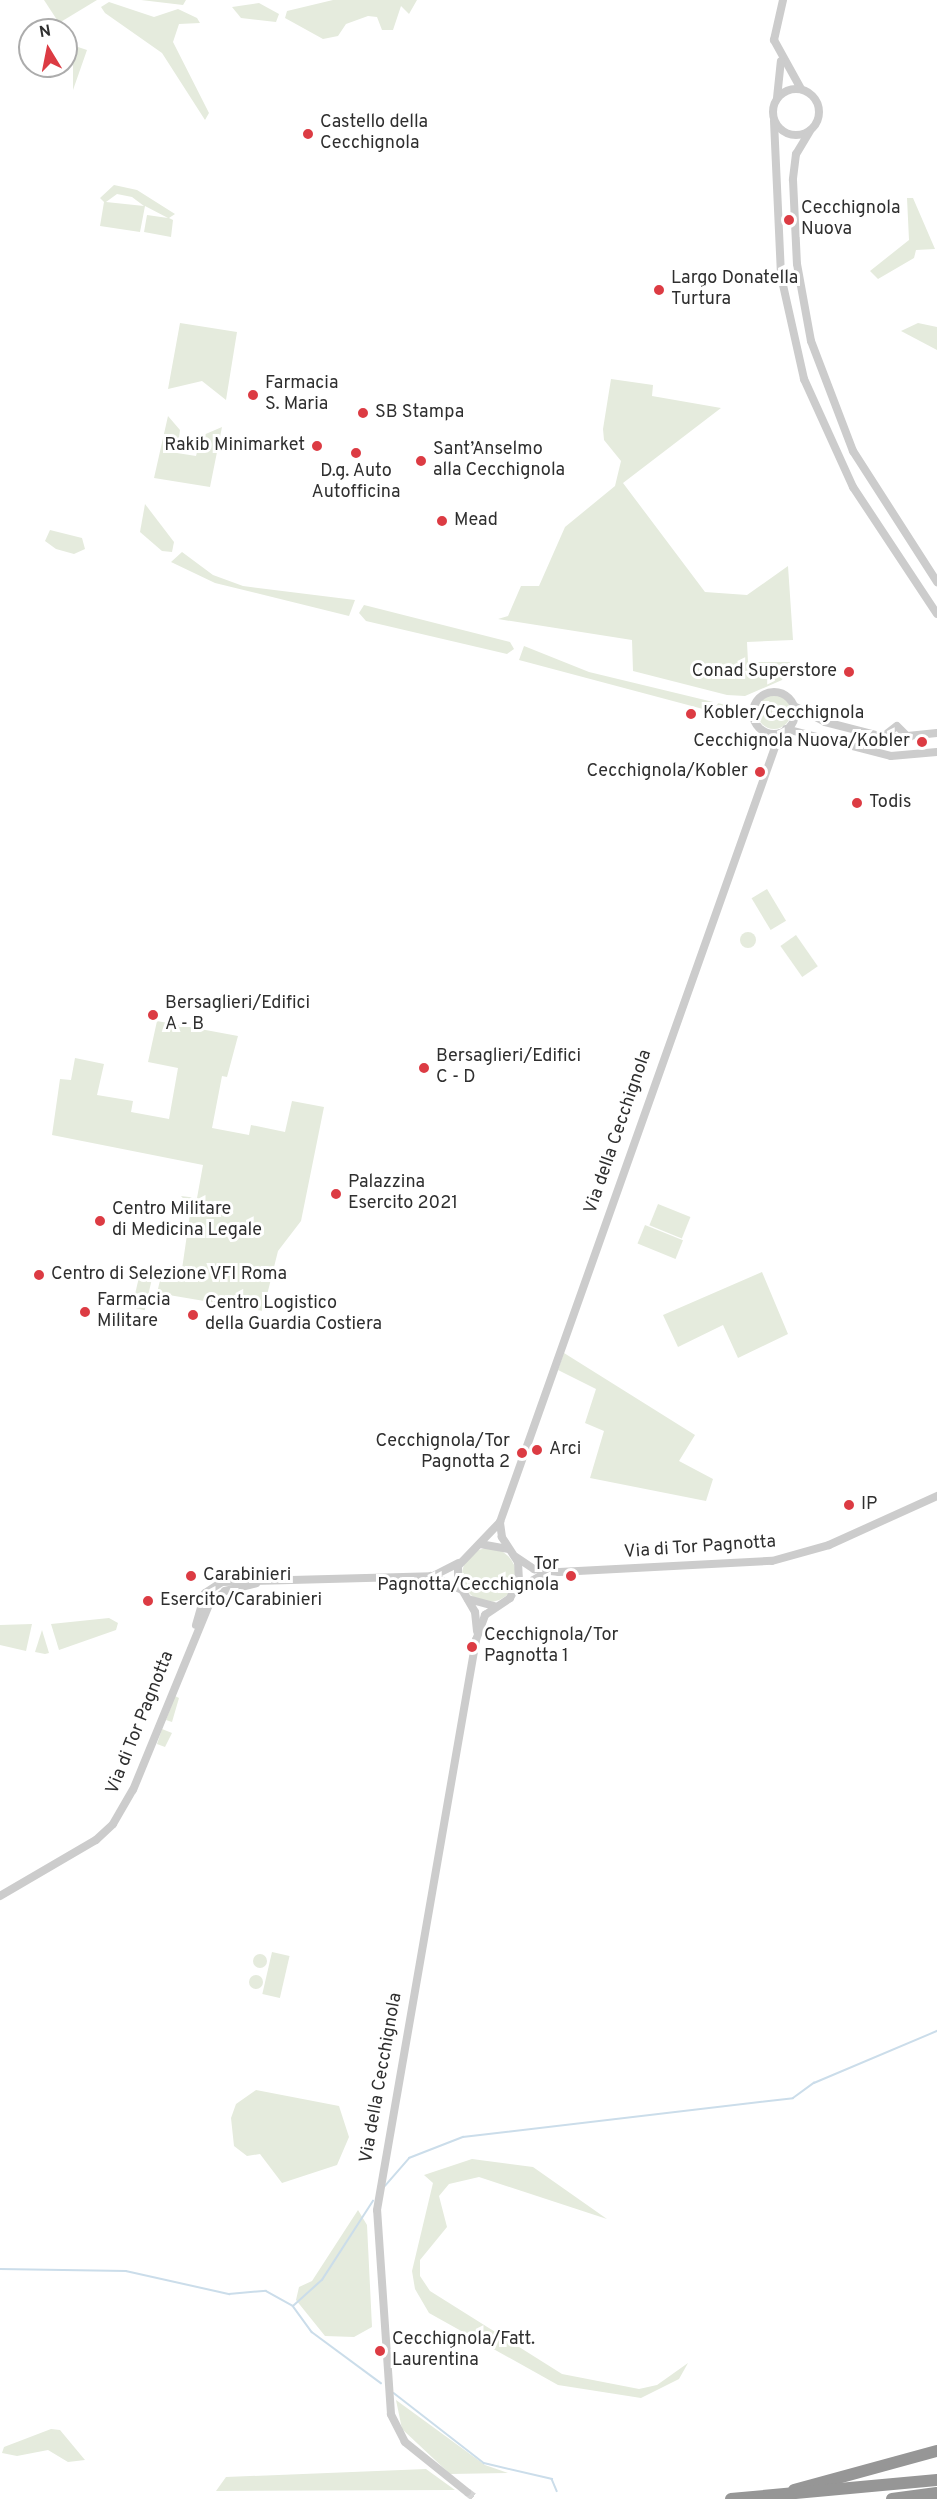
<!DOCTYPE html>
<html>
<head>
<meta charset="utf-8">
<style>
  body { margin:0 }
  #map { position:relative; width:937px; height:2499px; overflow:hidden; background:#fff; font-family:Overpass,sans-serif }
  div>[style] { position:absolute }
  .green>* { inset:0; background:#e5ebdd; transform-origin:0 0 }
  .round { border-radius:50% }
  .stream>* { height:1.5px; margin:-0.75px; padding:0 0.75px; transform-origin:0.75px; border-radius:0.75px; background:#cbddea }
  .minor-tunnel>* { height:8px; margin-top:-4px; transform-origin:0; background:repeating-linear-gradient(90deg,#d5d5d5 0 8px,transparent 0 12px) }
  .minor>* { height:8px; margin:-4px; padding:0 4px; transform-origin:4px; border-radius:4px; background:#ccc }
  .minor>.ring { margin:-4px; padding:0; box-sizing:content-box; background:none; border:8px solid #ccc; border-radius:50% }
  .highway>* { height:12px; margin:-6px; padding:0 6px; transform-origin:6px; border-radius:6px; background:#969696 }
  .dots>* { width:16px; height:16px; translate:-50% -50%; box-sizing:border-box; border:3px solid #fff; border-radius:50% }
  span { translate:-50% -50%; white-space:nowrap; text-align:center; line-height:1.15; -webkit-text-stroke:6px #fff; paint-order:stroke }
  .poi-label { font-size:18px; color:#2f2f2f }
  .left { translate:0 -50%; text-align:left }
  .right { translate:-100% -50%; text-align:right }
  .street-label { font-size:18px; color:#2f2f2f }
  .north { position:absolute; left:18px; top:18px; width:60px; height:60px; box-sizing:border-box; background:#fff; border:2px solid #acacac; border-radius:50%; rotate:350deg; font-size:16px; font-weight:700; line-height:24px; text-align:center; color:#2f2f2f }
  .north::after { content:''; display:block; margin:auto; width:21px; height:27px; background:#dc3b43; clip-path:polygon(50% 0,100% 100%,50% 72%,0 100%) }
</style>
</head>
<body>
<div id="map">
  <div class="green">
    <div style="clip-path:polygon(44px 0,97px 0,59px 23px)"></div>
    <div style="clip-path:polygon(141px 0,186px 0,183px 5px)"></div>
    <div style="clip-path:polygon(333px 0,417px 0,409px 14px,401px 6px,393px 30px,382px 30px,377px 17px,368px 16px,346px 24px,338px 36px,323px 39px,285px 18px,287px 11px)"></div>
    <div style="clip-path:polygon(109px 2px,154px 17px,178px 9px,197px 18px,200px 23px,179px 24px,173px 42px,209px 113px,205px 120px,162px 53px,105px 13px,101px 7px)"></div>
    <div style="clip-path:polygon(259px 3px,279px 14px,276px 22px,241px 18px,232px 7px)"></div>
    <div style="clip-path:polygon(78px 47px,87px 50px,73px 90px,73px 53px)"></div>
    <div style="clip-path:polygon(evenodd,114px 185px,137px 190px,175px 214px,169px 218px,173px 220px,171px 237px,144px 232px,147px 215px,168px 218px,145px 206px,140px 232px,100px 226px,104px 202px,100px 198px,114px 185px,117px 194px,132px 197px,144px 206px,106px 202px,117px 194px)"></div>
    <div style="clip-path:polygon(907px 198px,913px 198px,935px 249px,916px 250px,914px 258px,878px 279px,870px 271px,909px 240px)"></div>
    <div style="clip-path:polygon(180px 323px,237px 332px,226px 400px,202px 381px,168px 389px)"></div>
    <div style="clip-path:polygon(918px 323px,937px 327px,937px 350px,901px 331px)"></div>
    <div style="clip-path:polygon(611px 379px,653px 385px,652px 396px,721px 408px,623px 483px,705px 592px,747px 595px,788px 566px,793px 640px,747px 642px,748px 662px,790px 662px,782px 680px,745px 696px,727px 695px,633px 671px,632px 640px,498px 619px,508px 616px,521px 586px,539px 586px,565px 527px,615px 486px,621px 461px,604px 440px,603px 429px)"></div>
    <div style="clip-path:polygon(168px 416px,180px 430px,177px 453px,196px 456px,201px 436px,222px 427px,210px 487px,154px 478px)"></div>
    <div style="clip-path:polygon(145px 504px,174px 542px,172px 552px,162px 551px,140px 532px)"></div>
    <div style="clip-path:polygon(50px 530px,82px 538px,85px 549px,74px 554px,56px 549px,45px 541px)"></div>
    <div style="clip-path:polygon(182px 552px,213px 575px,243px 586px,355px 600px,349px 616px,215px 583px,171px 562px)"></div>
    <div style="clip-path:polygon(364px 605px,510px 642px,514px 649px,507px 654px,366px 621px,359px 613px)"></div>
    <div style="clip-path:polygon(524px 646px,589px 672px,734px 707px,733px 717px,519px 660px)"></div>
    <div class="round" style="left:757px;top:695px;width:34px;height:34px"></div>
    <div style="left:767px;top:889px;width:37px;height:18px;rotate:59deg"></div>
    <div class="round" style="left:740px;top:932px;width:16px;height:16px"></div>
    <div style="left:796px;top:935px;width:38px;height:19px;rotate:55deg"></div>
    <div style="clip-path:polygon(157px 1021px,238px 1036px,227px 1077px,222px 1076px,212px 1128px,249px 1135px,251px 1125px,285px 1132px,292px 1101px,324px 1107px,301px 1221px,278px 1251px,263px 1311px,157px 1293px,162px 1272px,178px 1274px,182px 1269px,191px 1207px,181px 1196px,197px 1198px,203px 1165px,52px 1135px,60px 1079px,71px 1080px,75px 1058px,104px 1064px,97px 1095px,133px 1101px,131px 1112px,169px 1119px,178px 1068px,148px 1062px)"></div>
    <div style="left:658px;top:1204px;width:35px;height:23px;rotate:22deg"></div>
    <div style="left:645px;top:1225px;width:41px;height:20px;rotate:22deg"></div>
    <div style="clip-path:polygon(762px 1272px,788px 1334px,738px 1358px,723px 1325px,678px 1347px,663px 1315px)"></div>
    <div style="left:139px;top:1277px;width:13px;height:31px;rotate:13deg"></div>
    <div style="clip-path:polygon(564px 1353px,695px 1435px,679px 1461px,713px 1479px,706px 1501px,590px 1478px,604px 1431px,585px 1423px,596px 1389px,558px 1370px)"></div>
    <div class="round" style="left:462px;top:1548px;width:54px;height:54px"></div>
    <div style="clip-path:polygon(109px 1618px,118px 1623px,116px 1630px,59px 1650px,51px 1624px)"></div>
    <div style="clip-path:polygon(32px 1624px,26px 1651px,0 1645px,0 1625px)"></div>
    <div style="clip-path:polygon(42px 1630px,49px 1653px,45px 1654px,35px 1652px)"></div>
    <div style="clip-path:polygon(175px 1696px,179px 1698px,172px 1722px,166px 1720px)"></div>
    <div style="clip-path:polygon(162px 1729px,172px 1733px,165px 1747px,157px 1744px)"></div>
    <div style="left:272px;top:1952px;width:18px;height:43px;rotate:13deg"></div>
    <div class="round" style="left:253px;top:1954px;width:14px;height:14px"></div>
    <div class="round" style="left:249px;top:1975px;width:14px;height:14px"></div>
    <div style="clip-path:polygon(256px 2090px,339px 2106px,349px 2137px,337px 2165px,282px 2183px,260px 2154px,247px 2156px,234px 2146px,231px 2118px,236px 2104px)"></div>
    <div style="clip-path:polygon(472px 2159px,533px 2167px,607px 2219px,479px 2177px,449px 2184px,439px 2196px,447px 2227px,420px 2260px,420px 2276px,430px 2291px,562px 2374px,639px 2389px,657px 2385px,688px 2363px,679px 2379px,641px 2398px,558px 2385px,429px 2313px,415px 2289px,412px 2271px,433px 2183px,424px 2175px)"></div>
    <div style="clip-path:polygon(358px 2210px,367px 2225px,372px 2327px,354px 2337px,325px 2336px,296px 2300px,299px 2287px,312px 2281px)"></div>
    <div style="clip-path:polygon(396px 2400px,485px 2465px,508px 2473px,450px 2474px,402px 2429px)"></div>
    <div style="clip-path:polygon(51px 2429px,60px 2430px,85px 2460px,68px 2462px,48px 2450px,17px 2456px,2px 2453px,4px 2447px)"></div>
    <div style="clip-path:polygon(426px 2469px,455px 2490px,216px 2491px,226px 2477px)"></div>
  </div>
  <div class="stream">
    <div style="left:385px;top:2186px;width:37px;rotate:-49deg"></div>
    <div style="left:409px;top:2158px;width:58px;rotate:-21.3deg"></div>
    <div style="left:463px;top:2137px;width:332px;rotate:-6.7deg"></div>
    <div style="left:793px;top:2098px;width:26px;rotate:-36deg"></div>
    <div style="left:814px;top:2083px;width:134px;rotate:-22.9deg"></div>
    <div style="left:0;top:2269px;width:126px;rotate:0.9deg"></div>
    <div style="left:126px;top:2271px;width:106px;rotate:12.6deg"></div>
    <div style="left:229px;top:2294px;width:37px;rotate:-5deg"></div>
    <div style="left:266px;top:2291px;width:31px;rotate:29deg"></div>
    <div style="left:293px;top:2306px;width:32px;rotate:54deg"></div>
    <div style="left:312px;top:2332px;width:86px;rotate:36.5deg"></div>
    <div style="left:293px;top:2306px;width:39px;rotate:-42deg"></div>
    <div style="left:322px;top:2280px;width:94px;rotate:-57.2deg"></div>
    <div style="left:394px;top:2393px;width:114px;rotate:37.9deg"></div>
    <div style="left:484px;top:2463px;width:70px;rotate:13.2deg"></div>
    <div style="left:552px;top:2479px;width:13px;rotate:67deg"></div>
  </div>
  <div class="minor-tunnel">
    <div style="left:467px;top:2492px;width:11px;rotate:38deg"></div>
  </div>
  <div class="minor">
    <div style="left:783px;top:0;width:41px;rotate:102.7deg"></div>
    <div style="left:774px;top:40px;width:56px;rotate:61.1deg"></div>
    <div class="ring" style="left:773px;top:89px;width:38px;height:38px"></div>
    <div style="left:777px;top:98px;width:37px;rotate:-84deg"></div>
    <div style="left:774px;top:121px;width:155px;rotate:87.4deg"></div>
    <div style="left:781px;top:276px;width:106px;rotate:77.4deg"></div>
    <div style="left:804px;top:379px;width:119px;rotate:65.6deg"></div>
    <div style="left:853px;top:487px;width:152px;rotate:56.5deg"></div>
    <div style="left:810px;top:131px;width:27px;rotate:121deg"></div>
    <div style="left:796px;top:154px;width:26px;rotate:97deg"></div>
    <div style="left:793px;top:180px;width:84px;rotate:87.3deg"></div>
    <div style="left:797px;top:264px;width:78px;rotate:79.7deg"></div>
    <div style="left:811px;top:341px;width:118px;rotate:69.1deg"></div>
    <div style="left:853px;top:451px;width:156px;rotate:57.3deg"></div>
    <div class="ring" style="left:753px;top:692px;width:34px;height:34px"></div>
    <div style="left:794px;top:706px;width:35px;rotate:27deg"></div>
    <div style="left:825px;top:722px;width:65px;rotate:14.3deg"></div>
    <div style="left:888px;top:738px;width:49px;rotate:-5.8deg"></div>
    <div style="left:786px;top:729px;width:108px;rotate:14.4deg"></div>
    <div style="left:891px;top:756px;width:46px;rotate:-5deg"></div>
    <div style="left:884px;top:736px;width:16px;rotate:-38deg"></div>
    <div style="left:897px;top:726px;width:17px;rotate:45deg"></div>
    <div style="left:480px;top:1544px;width:28px;rotate:10deg"></div>
    <div style="left:516px;top:1557px;width:22px;rotate:34deg"></div>
    <div style="left:534px;top:1569px;width:25px;rotate:7deg"></div>
    <div style="left:559px;top:1572px;width:213px;rotate:-3deg"></div>
    <div style="left:772px;top:1561px;width:59px;rotate:-15.7deg"></div>
    <div style="left:829px;top:1545px;width:119px;rotate:-24.4deg"></div>
    <div style="left:433px;top:1576px;width:29px;rotate:-27deg"></div>
    <div style="left:517px;top:1589px;width:31px;rotate:-29deg"></div>
    <div style="left:468px;top:1599px;width:28px;rotate:15deg"></div>
    <div style="left:196px;top:1625px;width:33px;rotate:-74deg"></div>
    <div style="left:205px;top:1593px;width:20px;rotate:-33deg"></div>
    <div style="left:222px;top:1582px;width:209px;rotate:-1.6deg"></div>
    <div style="left:431px;top:1576px;width:32px;rotate:24deg"></div>
    <div style="left:477px;top:1631px;width:19px;rotate:-96deg"></div>
    <div style="left:475px;top:1612px;width:34px;rotate:-120deg"></div>
    <div style="left:458px;top:1583px;width:17px;rotate:-90deg"></div>
    <div style="left:458px;top:1566px;width:61px;rotate:-46.3deg"></div>
    <div style="left:500px;top:1522px;width:837px;rotate:-70.46deg"></div>
    <div style="left:0;top:1896px;width:111px;rotate:-30.3deg"></div>
    <div style="left:96px;top:1840px;width:23px;rotate:-43deg"></div>
    <div style="left:113px;top:1824px;width:39px;rotate:-60deg"></div>
    <div style="left:133px;top:1790px;width:200px;rotate:-67.7deg"></div>
    <div style="left:209px;top:1605px;width:21px;rotate:-41deg"></div>
    <div style="left:225px;top:1591px;width:32px;rotate:-14deg"></div>
    <div style="left:467px;top:2492px;width:80px;rotate:-141.1deg"></div>
    <div style="left:405px;top:2442px;width:31px;rotate:-117deg"></div>
    <div style="left:391px;top:2414px;width:204px;rotate:-93.9deg"></div>
    <div style="left:377px;top:2210px;width:579px;rotate:-80.15deg"></div>
    <div style="left:476px;top:1640px;width:27px;rotate:-70deg"></div>
    <div style="left:485px;top:1615px;width:30px;rotate:-34deg"></div>
    <div style="left:510px;top:1598px;width:19px;rotate:-62deg"></div>
    <div style="left:519px;top:1581px;width:19px;rotate:-93deg"></div>
    <div style="left:518px;top:1562px;width:30px;rotate:-123deg"></div>
    <div style="left:502px;top:1537px;width:15px;rotate:-98deg"></div>
  </div>
  <div class="highway">
    <div style="left:794px;top:2490px;width:148px;rotate:-15.3deg"></div>
    <div style="left:731px;top:2499px;width:207px;rotate:-5.3deg"></div>
    <div style="left:892px;top:2499px;width:45px;rotate:-7.6deg"></div>
  </div>
  <div class="dots">
    <div style="left:308px;top:134px;background:#dc3b43"></div>
    <div style="left:789px;top:220px;background:#dc3b43"></div>
    <div style="left:659px;top:290px;background:#dc3b43"></div>
    <div style="left:253px;top:395px;background:#dc3b43"></div>
    <div style="left:363px;top:413px;background:#dc3b43"></div>
    <div style="left:317px;top:446px;background:#dc3b43"></div>
    <div style="left:356px;top:453px;background:#dc3b43"></div>
    <div style="left:421px;top:461px;background:#dc3b43"></div>
    <div style="left:442px;top:521px;background:#dc3b43"></div>
    <div style="left:849px;top:672px;background:#dc3b43"></div>
    <div style="left:691px;top:714px;background:#dc3b43"></div>
    <div style="left:922px;top:742px;background:#dc3b43"></div>
    <div style="left:760px;top:772px;background:#dc3b43"></div>
    <div style="left:857px;top:803px;background:#dc3b43"></div>
    <div style="left:153px;top:1015px;background:#dc3b43"></div>
    <div style="left:424px;top:1068px;background:#dc3b43"></div>
    <div style="left:336px;top:1194px;background:#dc3b43"></div>
    <div style="left:100px;top:1221px;background:#dc3b43"></div>
    <div style="left:39px;top:1275px;background:#dc3b43"></div>
    <div style="left:85px;top:1312px;background:#dc3b43"></div>
    <div style="left:193px;top:1315px;background:#dc3b43"></div>
    <div style="left:537px;top:1450px;background:#dc3b43"></div>
    <div style="left:522px;top:1453px;background:#dc3b43"></div>
    <div style="left:849px;top:1505px;background:#dc3b43"></div>
    <div style="left:191px;top:1576px;background:#dc3b43"></div>
    <div style="left:571px;top:1576px;background:#dc3b43"></div>
    <div style="left:148px;top:1601px;background:#dc3b43"></div>
    <div style="left:472px;top:1647px;background:#dc3b43"></div>
    <div style="left:380px;top:2351px;background:#dc3b43"></div>
  </div>
  <div class="poi-label">
    <span class="left" style="left:320px;top:134px">Castello della<br>Cecchignola</span>
    <span class="left" style="left:801px;top:220px">Cecchignola<br>Nuova</span>
    <span class="left" style="left:671px;top:290px">Largo Donatella<br>Turtura</span>
    <span class="left" style="left:265px;top:395px">Farmacia<br>S. Maria</span>
    <span class="left" style="left:375px;top:413px">SB Stampa</span>
    <span class="right" style="left:305px;top:446px">Rakib Minimarket</span>
    <span class="left" style="left:433px;top:461px">Sant’Anselmo<br>alla Cecchignola</span>
    <span style="left:356px;top:483px">D.g. Auto<br>Autofficina</span>
    <span class="left" style="left:454px;top:521px">Mead</span>
    <span class="right" style="left:837px;top:672px">Conad Superstore</span>
    <span class="left" style="left:703px;top:714px">Kobler/Cecchignola</span>
    <span class="right" style="left:910px;top:742px">Cecchignola Nuova/Kobler</span>
    <span class="right" style="left:748px;top:772px">Cecchignola/Kobler</span>
    <span class="left" style="left:869px;top:803px">Todis</span>
    <span class="left" style="left:165px;top:1015px">Bersaglieri/Edifici<br>A - B</span>
    <span class="left" style="left:436px;top:1068px">Bersaglieri/Edifici<br>C - D</span>
    <span class="left" style="left:348px;top:1194px">Palazzina<br>Esercito 2021</span>
    <span class="left" style="left:112px;top:1221px">Centro Militare<br>di Medicina Legale</span>
    <span class="left" style="left:51px;top:1275px">Centro di Selezione VFI Roma</span>
    <span class="left" style="left:97px;top:1312px">Farmacia<br>Militare</span>
    <span class="left" style="left:205px;top:1315px">Centro Logistico<br>della Guardia Costiera</span>
    <span class="right" style="left:510px;top:1453px">Cecchignola/Tor<br>Pagnotta 2</span>
    <span class="left" style="left:549px;top:1450px">Arci</span>
    <span class="left" style="left:861px;top:1505px">IP</span>
    <span class="right" style="left:559px;top:1576px">Tor<br>Pagnotta/Cecchignola</span>
    <span class="left" style="left:203px;top:1576px">Carabinieri</span>
    <span class="left" style="left:160px;top:1601px">Esercito/Carabinieri</span>
    <span class="left" style="left:484px;top:1647px">Cecchignola/Tor<br>Pagnotta 1</span>
    <span class="left" style="left:392px;top:2351px">Cecchignola/Fatt.<br>Laurentina</span>
  </div>
  <div class="street-label">
    <span style="left:619px;top:1132px;rotate:-71deg">Via della Cecchignola</span>
    <span style="left:700px;top:1548px;rotate:-4deg">Via di Tor Pagnotta</span>
    <span style="left:141px;top:1723px;rotate:-68deg">Via di Tor Pagnotta</span>
    <span style="left:382px;top:2078px;rotate:-80deg">Via della Cecchignola</span>
  </div>
  <div class="north">N</div>
</div>
</body>
</html>
